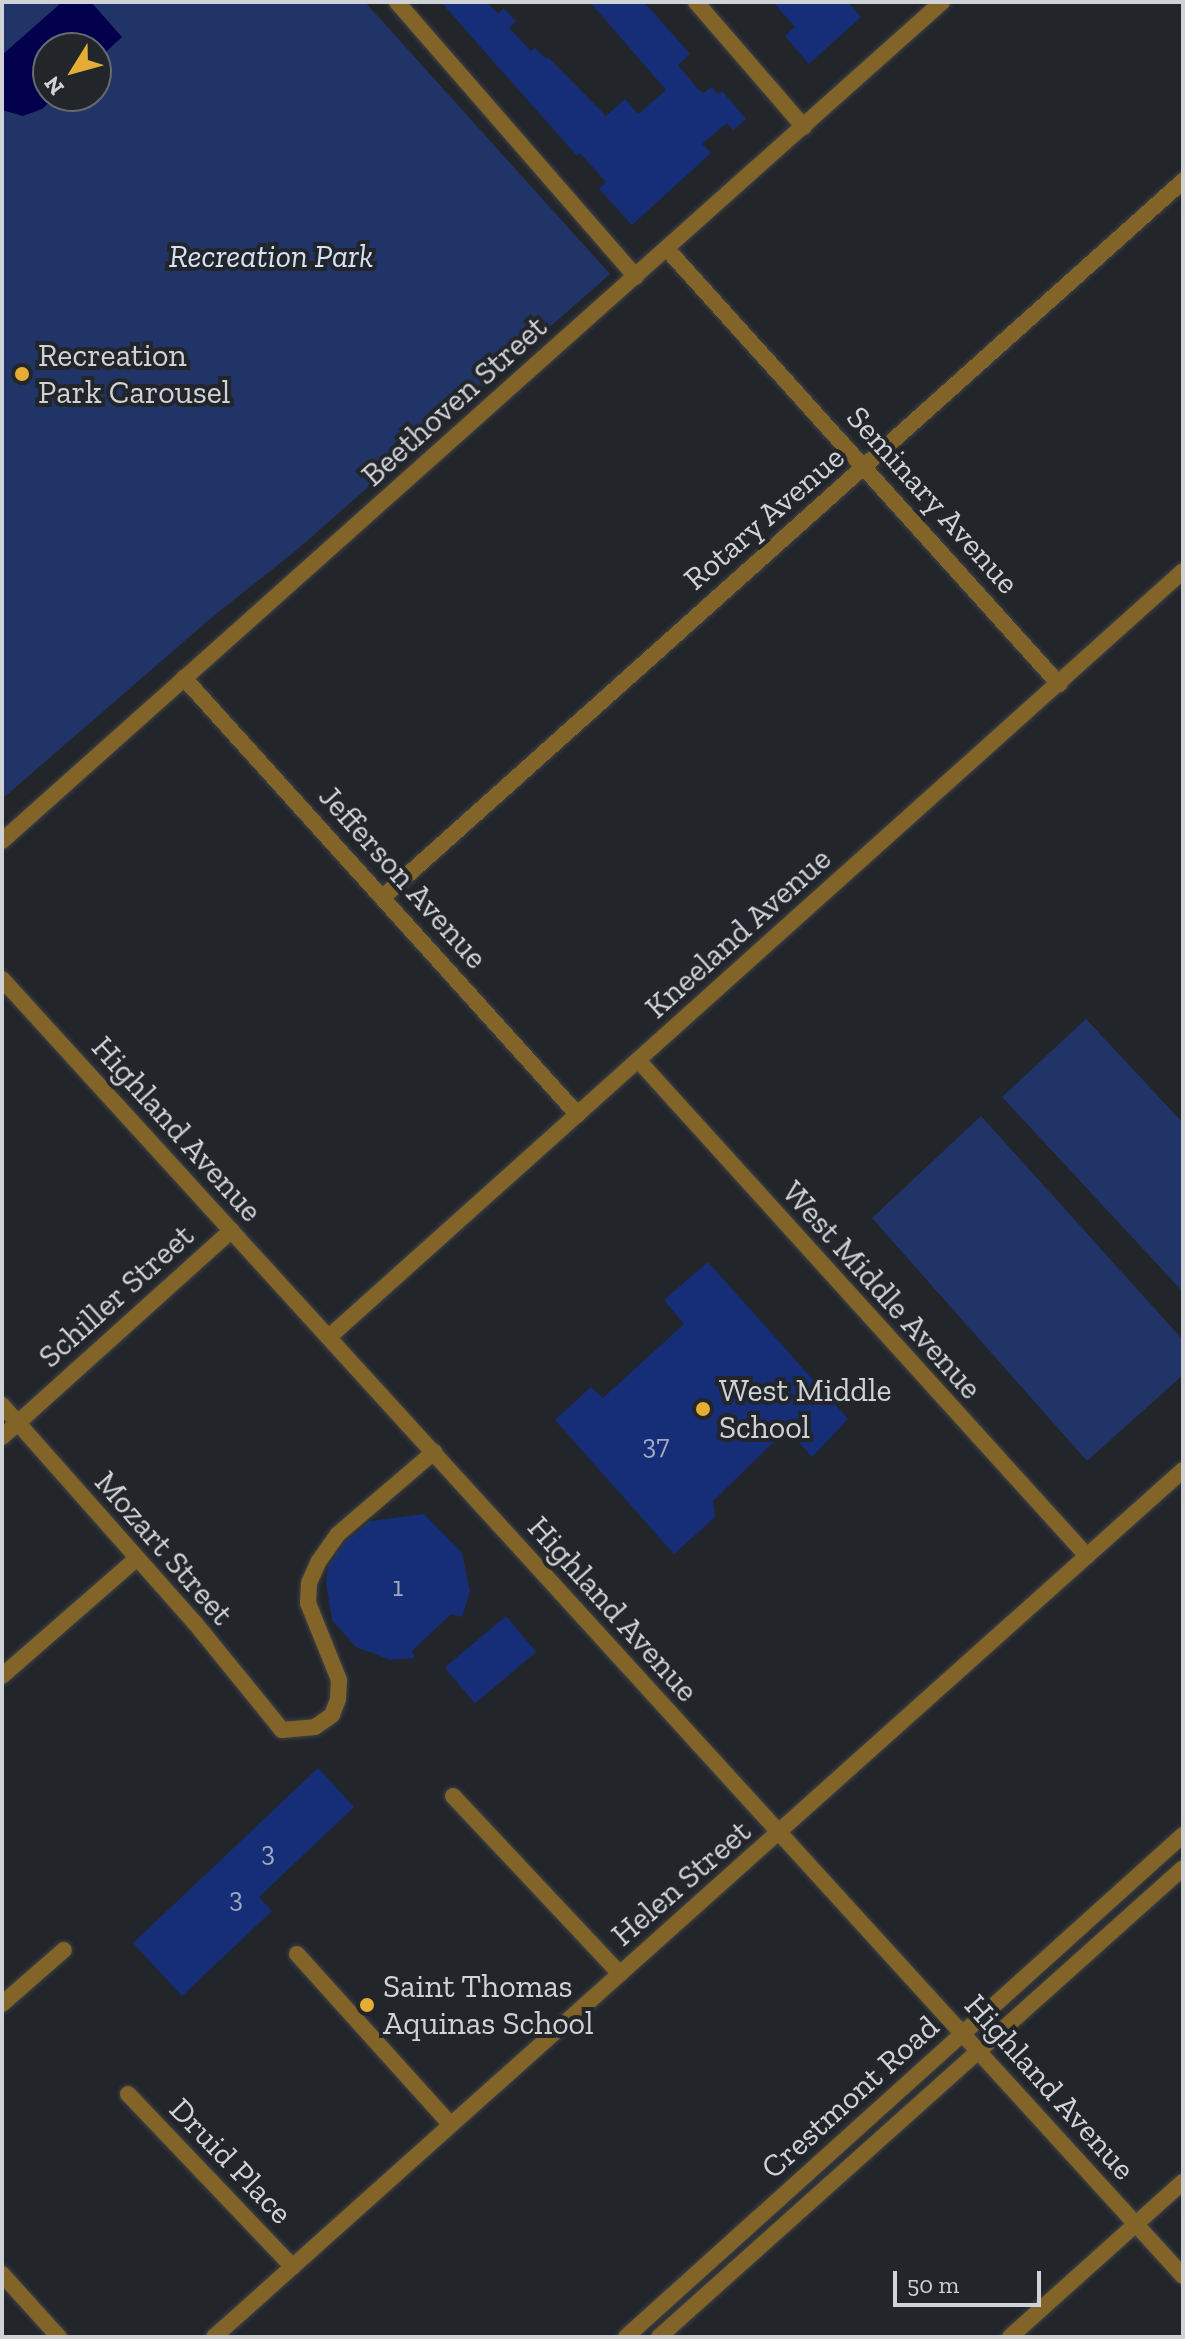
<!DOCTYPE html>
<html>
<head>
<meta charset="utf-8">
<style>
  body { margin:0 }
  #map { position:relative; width:1185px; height:2339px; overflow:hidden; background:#22252a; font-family:"Zilla Slab",serif }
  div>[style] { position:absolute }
  .green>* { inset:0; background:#213468 }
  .water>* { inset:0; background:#02004d }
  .building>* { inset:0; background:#162e78; transform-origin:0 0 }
  .roads { filter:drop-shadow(0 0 2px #3e4146) drop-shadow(0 0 2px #3e4146) }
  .minor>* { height:16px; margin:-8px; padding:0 8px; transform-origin:8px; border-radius:8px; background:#826429 }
  .tertiary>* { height:16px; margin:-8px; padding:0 8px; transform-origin:8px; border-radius:8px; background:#826429 }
  .dots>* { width:22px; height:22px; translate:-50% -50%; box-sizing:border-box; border:4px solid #22252a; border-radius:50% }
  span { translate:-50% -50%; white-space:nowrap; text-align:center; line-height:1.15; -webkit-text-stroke:8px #22252a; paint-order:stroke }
  .number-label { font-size:28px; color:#a2a9be }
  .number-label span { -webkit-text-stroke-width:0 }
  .park-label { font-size:32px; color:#d6e0f6; font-style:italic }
  .poi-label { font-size:32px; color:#d0d2d6 }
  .left { translate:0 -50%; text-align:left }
  .street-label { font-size:32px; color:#d0d2d6 }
  .frame { position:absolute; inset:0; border:4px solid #d0d2d6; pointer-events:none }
  .north { position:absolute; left:32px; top:32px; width:80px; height:80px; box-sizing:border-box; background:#22252a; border:2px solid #686a6f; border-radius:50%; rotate:233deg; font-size:22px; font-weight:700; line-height:32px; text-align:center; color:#d0d2d6 }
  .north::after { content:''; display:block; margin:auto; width:28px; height:36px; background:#e5ad35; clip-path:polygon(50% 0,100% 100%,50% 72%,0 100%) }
  .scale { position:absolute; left:893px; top:2271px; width:148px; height:36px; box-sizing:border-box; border:4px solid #d0d2d6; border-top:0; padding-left:10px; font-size:24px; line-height:28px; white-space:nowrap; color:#d0d2d6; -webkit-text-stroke:6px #22252a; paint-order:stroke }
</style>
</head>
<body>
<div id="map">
  <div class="green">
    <div style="clip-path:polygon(evenodd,2px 2px,365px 2px,610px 274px,299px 548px,210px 619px,2px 799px,2px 2px,48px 48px,96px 48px,96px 96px,48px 96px,48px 48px)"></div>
    <div style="clip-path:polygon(1086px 1019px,1183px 1123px,1183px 1292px,1002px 1097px)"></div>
    <div style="clip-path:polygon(981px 1116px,1183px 1340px,1183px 1375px,1087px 1461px,872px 1218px)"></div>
  </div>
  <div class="water">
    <div style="clip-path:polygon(62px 2px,91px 2px,122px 37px,96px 61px,96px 48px,48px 48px,48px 96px,56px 96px,42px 109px,23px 116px,2px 110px,2px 55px)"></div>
  </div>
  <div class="building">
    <div style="clip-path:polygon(441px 2px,487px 2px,498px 14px,504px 8px,516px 22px,509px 28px,531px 51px,535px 48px,546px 59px,548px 57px,606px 116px,625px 99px,638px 114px,666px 90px,590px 2px,644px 2px,690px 54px,678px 65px,699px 90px,704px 93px,711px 87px,718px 94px,722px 91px,746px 119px,733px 130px,727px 123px,702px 144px,711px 153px,632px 225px,599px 189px,606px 182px,580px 153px,577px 156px)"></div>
    <div style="clip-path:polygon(773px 2px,848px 2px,861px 17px,809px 64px,785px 36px,795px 27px)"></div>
    <div style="clip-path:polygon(708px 1262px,848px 1419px,812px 1457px,787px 1429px,713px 1501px,715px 1517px,674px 1554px,555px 1420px,591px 1387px,603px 1398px,684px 1324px,664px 1300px)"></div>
    <div style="clip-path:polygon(424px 1514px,462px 1553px,470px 1591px,462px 1617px,451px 1614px,412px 1651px,415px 1658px,391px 1660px,356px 1647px,332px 1620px,326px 1582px,328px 1567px,345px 1542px,370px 1521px)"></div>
    <div style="left:506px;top:1616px;width:47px;height:80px;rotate:50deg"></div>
    <div style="clip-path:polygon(318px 1768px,354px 1807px,259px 1897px,272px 1911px,182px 1996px,133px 1943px)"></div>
  </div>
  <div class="roads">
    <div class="minor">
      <div style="left:397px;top:2px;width:364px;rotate:49deg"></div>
      <div style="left:696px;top:2px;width:165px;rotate:49.2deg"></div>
      <div style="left:667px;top:249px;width:586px;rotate:47.98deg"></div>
      <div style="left:184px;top:678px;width:588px;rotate:47.96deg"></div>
      <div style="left:383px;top:897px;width:1074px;rotate:-41.83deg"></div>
      <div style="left:2px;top:979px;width:1754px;rotate:47.68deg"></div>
      <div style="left:638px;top:1060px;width:669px;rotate:47.85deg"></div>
      <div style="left:329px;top:1337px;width:1147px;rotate:-41.89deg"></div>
      <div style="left:2px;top:1405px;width:291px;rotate:48.5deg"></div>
      <div style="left:195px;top:1623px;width:138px;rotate:50.9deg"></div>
      <div style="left:282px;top:1730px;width:33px;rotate:-5deg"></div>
      <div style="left:315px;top:1727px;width:21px;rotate:-35deg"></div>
      <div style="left:332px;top:1715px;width:17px;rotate:-69deg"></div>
      <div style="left:338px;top:1699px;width:19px;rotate:-87deg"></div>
      <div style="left:339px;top:1680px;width:83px;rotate:-111.9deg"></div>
      <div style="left:308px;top:1603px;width:20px;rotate:-87deg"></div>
      <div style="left:309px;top:1583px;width:24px;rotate:-66deg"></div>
      <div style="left:319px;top:1561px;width:32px;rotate:-55deg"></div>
      <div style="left:337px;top:1535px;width:128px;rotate:-40.6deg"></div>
      <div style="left:2px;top:1437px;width:309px;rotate:-42deg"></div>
      <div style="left:2px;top:1676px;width:178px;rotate:-41.1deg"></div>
      <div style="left:453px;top:1796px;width:244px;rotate:46.8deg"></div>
      <div style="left:297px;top:1954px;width:230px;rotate:48deg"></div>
      <div style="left:2px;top:2004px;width:82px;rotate:-41.1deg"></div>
      <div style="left:128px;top:2094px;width:239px;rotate:46.4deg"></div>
      <div style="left:2px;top:2274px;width:85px;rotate:47.9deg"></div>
      <div style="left:214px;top:2337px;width:1300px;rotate:-41.82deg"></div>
      <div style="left:626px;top:2337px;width:750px;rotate:-42.03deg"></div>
      <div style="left:659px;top:2337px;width:703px;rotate:-41.83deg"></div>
      <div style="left:1010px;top:2337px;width:232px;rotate:-41.9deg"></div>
    </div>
    <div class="tertiary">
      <div style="left:2px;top:841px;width:1260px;rotate:-41.75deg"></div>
    </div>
  </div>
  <div class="dots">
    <div style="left:22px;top:374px;background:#e5ad35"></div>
    <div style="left:703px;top:1409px;background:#e5ad35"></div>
    <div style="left:367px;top:2005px;background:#e5ad35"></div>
  </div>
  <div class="number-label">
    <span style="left:656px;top:1445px">37</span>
    <span style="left:398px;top:1587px">1</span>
    <span style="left:268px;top:1852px">3</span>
    <span style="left:236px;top:1898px">3</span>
  </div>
  <div class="park-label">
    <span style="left:271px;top:256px">Recreation Park</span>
  </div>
  <div class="poi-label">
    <span class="left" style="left:38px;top:374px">Recreation<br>Park Carousel</span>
    <span class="left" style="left:719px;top:1409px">West Middle<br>School</span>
    <span class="left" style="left:383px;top:2005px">Saint Thomas<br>Aquinas School</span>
  </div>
  <div class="street-label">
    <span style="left:454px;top:401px;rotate:-42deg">Beethoven Street</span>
    <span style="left:933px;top:500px;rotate:48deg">Seminary Avenue</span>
    <span style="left:764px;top:518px;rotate:-41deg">Rotary Avenue</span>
    <span style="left:403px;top:877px;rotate:48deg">Jefferson Avenue</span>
    <span style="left:738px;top:933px;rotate:-42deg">Kneeland Avenue</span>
    <span style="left:177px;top:1129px;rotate:48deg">Highland Avenue</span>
    <span style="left:882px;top:1290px;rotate:48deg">West Middle Avenue</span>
    <span style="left:116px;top:1296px;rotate:-42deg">Schiller Street</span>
    <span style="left:164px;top:1548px;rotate:49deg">Mozart Street</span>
    <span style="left:613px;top:1609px;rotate:48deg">Highland Avenue</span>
    <span style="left:681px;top:1883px;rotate:-41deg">Helen Street</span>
    <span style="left:1050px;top:2087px;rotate:48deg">Highland Avenue</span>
    <span style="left:850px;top:2097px;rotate:-42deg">Crestmont Road</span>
    <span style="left:231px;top:2161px;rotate:46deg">Druid Place</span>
  </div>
  <div class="frame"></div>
  <div class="north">N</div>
  <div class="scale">50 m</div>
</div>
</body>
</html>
